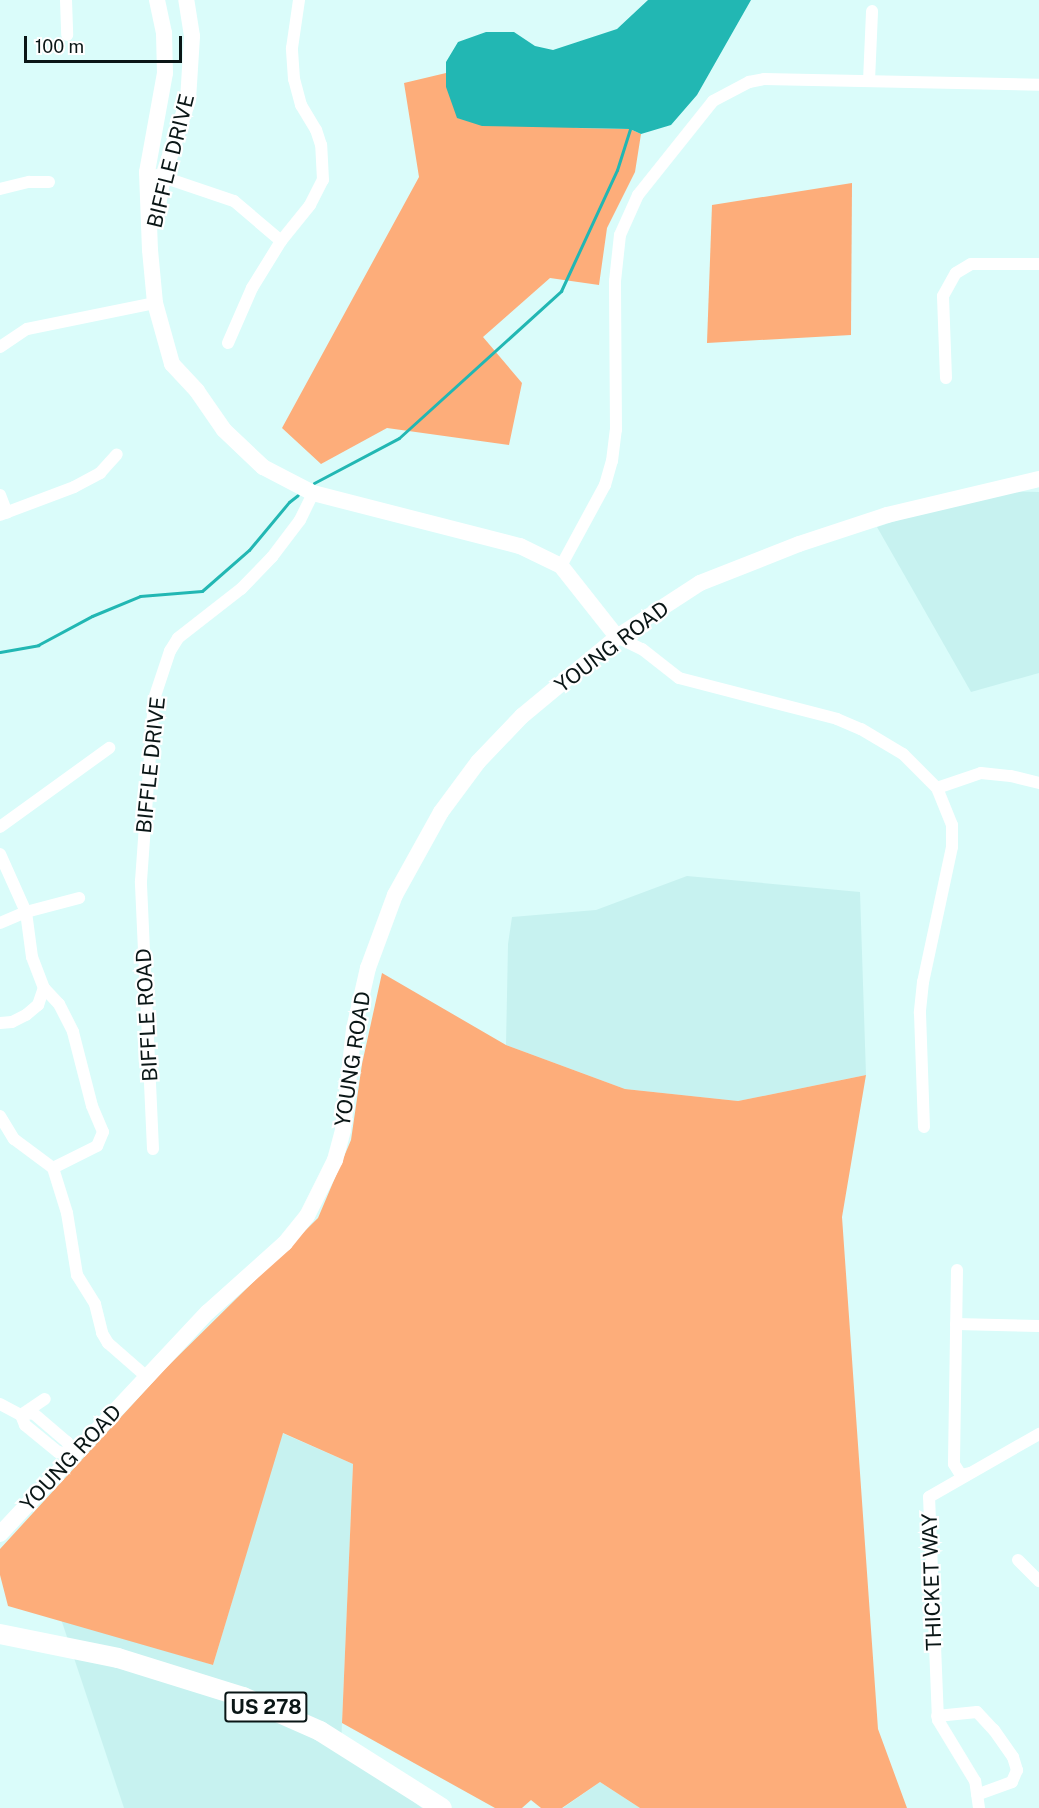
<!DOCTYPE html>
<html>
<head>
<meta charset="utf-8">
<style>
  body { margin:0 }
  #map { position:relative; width:1039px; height:1808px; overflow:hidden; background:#dafcfa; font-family:"Public Sans",sans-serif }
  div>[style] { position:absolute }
  .built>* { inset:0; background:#c7f2f0 }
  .forest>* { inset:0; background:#fdad7a }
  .water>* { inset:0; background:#22b7b3 }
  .stream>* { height:3px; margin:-1.5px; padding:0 1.5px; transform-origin:1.5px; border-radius:1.5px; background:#22b7b3 }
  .street>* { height:12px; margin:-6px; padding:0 6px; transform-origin:6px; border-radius:6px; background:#fff }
  .secondary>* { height:16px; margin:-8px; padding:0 8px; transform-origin:8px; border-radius:8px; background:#fff }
  .primary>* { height:20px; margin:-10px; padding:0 10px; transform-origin:10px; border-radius:10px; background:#fff }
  span { translate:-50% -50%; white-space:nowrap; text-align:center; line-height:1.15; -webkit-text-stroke:4.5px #fff; paint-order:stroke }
  .shield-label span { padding:2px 4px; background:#fff; border:2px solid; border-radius:4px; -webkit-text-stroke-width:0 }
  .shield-label { font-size:20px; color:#0a1616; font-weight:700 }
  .street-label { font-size:21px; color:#0a1616 }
  .scale { position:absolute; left:24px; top:36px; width:158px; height:27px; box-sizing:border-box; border:3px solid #0a1616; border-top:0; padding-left:8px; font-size:18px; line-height:21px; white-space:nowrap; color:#0a1616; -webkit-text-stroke:4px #fff; paint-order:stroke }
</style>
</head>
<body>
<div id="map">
  <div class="built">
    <div style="clip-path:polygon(989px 491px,1039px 492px,1039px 673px,971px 692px,877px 527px)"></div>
    <div style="clip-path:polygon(687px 876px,860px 892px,866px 1075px,738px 1101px,625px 1089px,506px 1045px,508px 944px,512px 917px,596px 910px)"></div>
    <div style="clip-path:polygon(282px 1433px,353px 1464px,341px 1747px,422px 1808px,124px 1808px,61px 1619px,213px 1665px)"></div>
    <div style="clip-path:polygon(600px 1782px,640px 1808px,563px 1808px)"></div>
  </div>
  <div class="forest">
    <div style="clip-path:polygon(446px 73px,446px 87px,577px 128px,630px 129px,641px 134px,635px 172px,607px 228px,599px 285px,550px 278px,483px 337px,522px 383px,509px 445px,387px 428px,321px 464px,282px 428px,419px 177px,404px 83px)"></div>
    <div style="clip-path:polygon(852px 183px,851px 335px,707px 343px,712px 205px)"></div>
    <div style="clip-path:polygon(382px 973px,506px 1045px,625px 1089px,738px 1101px,866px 1075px,842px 1217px,878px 1729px,907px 1808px,640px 1808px,600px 1782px,562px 1808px,541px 1808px,531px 1800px,522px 1808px,495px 1808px,342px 1723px,353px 1464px,283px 1433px,213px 1665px,8px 1606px,0 1575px,0 1549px,165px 1369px,318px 1218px,351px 1140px,362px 1064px)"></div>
  </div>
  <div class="water">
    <div style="clip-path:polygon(648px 0,751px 0,697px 95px,671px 125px,641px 134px,630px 129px,482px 126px,457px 118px,446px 87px,446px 62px,458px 42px,486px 32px,514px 32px,535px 46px,553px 50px,617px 29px)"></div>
  </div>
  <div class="stream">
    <div style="left:314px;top:483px;width:96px;rotate:-27.9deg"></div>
    <div style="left:399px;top:438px;width:219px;rotate:-42.2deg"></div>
    <div style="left:561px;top:291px;width:133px;rotate:-65.2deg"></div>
    <div style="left:617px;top:170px;width:43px;rotate:-72.4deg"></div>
    <div style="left:0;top:652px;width:39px;rotate:-10deg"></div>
    <div style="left:38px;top:645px;width:61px;rotate:-28.2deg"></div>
    <div style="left:92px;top:616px;width:52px;rotate:-22.6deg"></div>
    <div style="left:140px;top:596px;width:62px;rotate:-4.6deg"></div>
    <div style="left:202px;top:591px;width:62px;rotate:-41.1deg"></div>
    <div style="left:249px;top:550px;width:62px;rotate:-50.2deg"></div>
    <div style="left:289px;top:502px;width:11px;rotate:-38deg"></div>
  </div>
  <div class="street">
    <div style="left:66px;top:0;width:35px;rotate:88deg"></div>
    <div style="left:869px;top:81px;width:70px;rotate:-87.5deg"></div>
    <div style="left:157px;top:175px;width:81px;rotate:18.7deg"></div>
    <div style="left:234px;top:201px;width:62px;rotate:40.4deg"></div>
    <div style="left:0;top:189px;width:30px;rotate:-14deg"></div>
    <div style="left:29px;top:182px;width:20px"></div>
    <div style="left:228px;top:343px;width:60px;rotate:-66.4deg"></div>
    <div style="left:252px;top:288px;width:55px;rotate:-58.3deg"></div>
    <div style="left:281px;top:241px;width:46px;rotate:-51.1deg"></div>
    <div style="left:310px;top:205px;width:28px;rotate:-63deg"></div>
    <div style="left:323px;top:180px;width:35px;rotate:-93deg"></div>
    <div style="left:321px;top:145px;width:16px;rotate:-108deg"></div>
    <div style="left:316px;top:130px;width:29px;rotate:-121deg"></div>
    <div style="left:301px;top:105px;width:27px;rotate:-105deg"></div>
    <div style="left:294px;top:79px;width:31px;rotate:-94deg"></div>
    <div style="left:292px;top:48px;width:49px;rotate:-81.7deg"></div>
    <div style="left:0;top:347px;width:32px;rotate:-34deg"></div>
    <div style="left:27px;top:329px;width:131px;rotate:-11.5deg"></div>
    <div style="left:946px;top:378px;width:82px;rotate:-92.1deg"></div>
    <div style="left:943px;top:296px;width:26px;rotate:-61deg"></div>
    <div style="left:956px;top:273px;width:17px;rotate:-31deg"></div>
    <div style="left:971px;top:264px;width:68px"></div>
    <div style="left:0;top:495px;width:19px;rotate:69deg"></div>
    <div style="left:0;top:515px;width:79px;rotate:-20.7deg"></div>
    <div style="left:74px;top:487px;width:30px;rotate:-28deg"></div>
    <div style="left:100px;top:473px;width:25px;rotate:-48deg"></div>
    <div style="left:561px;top:566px;width:92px;rotate:-61.5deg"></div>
    <div style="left:605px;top:485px;width:25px;rotate:-74deg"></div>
    <div style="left:612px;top:461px;width:31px;rotate:-83deg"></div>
    <div style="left:616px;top:430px;width:149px;rotate:-90.4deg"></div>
    <div style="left:615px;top:281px;width:46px;rotate:-83.8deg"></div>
    <div style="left:620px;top:235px;width:44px;rotate:-65.8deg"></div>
    <div style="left:638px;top:195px;width:120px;rotate:-51.4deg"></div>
    <div style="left:713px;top:101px;width:41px;rotate:-27.8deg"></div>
    <div style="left:749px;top:82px;width:15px;rotate:-11deg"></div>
    <div style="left:764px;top:79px;width:275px;rotate:1.2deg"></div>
    <div style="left:617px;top:637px;width:28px;rotate:26deg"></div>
    <div style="left:642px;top:649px;width:47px;rotate:38.1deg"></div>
    <div style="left:679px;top:678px;width:163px;rotate:14.5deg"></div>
    <div style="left:837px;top:719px;width:26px;rotate:23deg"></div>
    <div style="left:861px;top:729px;width:49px;rotate:30.8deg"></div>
    <div style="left:903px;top:754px;width:48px;rotate:45deg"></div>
    <div style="left:937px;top:788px;width:40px;rotate:68deg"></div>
    <div style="left:952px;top:825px;width:22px;rotate:90deg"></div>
    <div style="left:952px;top:847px;width:138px;rotate:102.1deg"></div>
    <div style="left:923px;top:982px;width:31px;rotate:96deg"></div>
    <div style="left:920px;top:1013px;width:114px;rotate:88deg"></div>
    <div style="left:937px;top:788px;width:46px;rotate:-18.8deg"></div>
    <div style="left:981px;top:773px;width:30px;rotate:6deg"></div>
    <div style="left:1011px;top:776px;width:29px;rotate:14deg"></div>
    <div style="left:0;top:827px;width:135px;rotate:-35.9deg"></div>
    <div style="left:0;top:854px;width:64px;rotate:65.9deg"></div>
    <div style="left:26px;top:912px;width:45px;rotate:82.4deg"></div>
    <div style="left:32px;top:957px;width:33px;rotate:69deg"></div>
    <div style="left:44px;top:988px;width:22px;rotate:47deg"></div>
    <div style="left:59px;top:1004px;width:31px;rotate:63deg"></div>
    <div style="left:73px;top:1032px;width:76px;rotate:75.6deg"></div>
    <div style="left:92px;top:1106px;width:28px;rotate:67deg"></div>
    <div style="left:103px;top:1132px;width:15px;rotate:113deg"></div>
    <div style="left:97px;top:1146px;width:49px;rotate:153.4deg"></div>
    <div style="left:0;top:923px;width:28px;rotate:-23deg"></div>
    <div style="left:26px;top:912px;width:55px;rotate:-14.8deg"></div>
    <div style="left:0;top:1023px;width:12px;rotate:-5deg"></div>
    <div style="left:12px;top:1022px;width:16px;rotate:-27deg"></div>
    <div style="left:26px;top:1015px;width:16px;rotate:-40deg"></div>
    <div style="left:38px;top:1005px;width:18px;rotate:-71deg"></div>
    <div style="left:0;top:1116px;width:27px;rotate:59deg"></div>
    <div style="left:14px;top:1139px;width:49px;rotate:36.6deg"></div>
    <div style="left:53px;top:1168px;width:47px;rotate:72.7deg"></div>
    <div style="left:67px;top:1213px;width:63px;rotate:80.8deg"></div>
    <div style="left:77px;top:1275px;width:34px;rotate:58deg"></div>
    <div style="left:95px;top:1304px;width:30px;rotate:76deg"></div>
    <div style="left:102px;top:1333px;width:12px;rotate:59deg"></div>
    <div style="left:108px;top:1343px;width:52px;rotate:41.1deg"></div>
    <div style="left:153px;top:1149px;width:268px;rotate:-92.6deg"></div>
    <div style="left:141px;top:881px;width:182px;rotate:-85.9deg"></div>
    <div style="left:154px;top:699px;width:51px;rotate:-71.6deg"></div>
    <div style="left:170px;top:651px;width:15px;rotate:-58deg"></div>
    <div style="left:178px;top:638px;width:80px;rotate:-37.9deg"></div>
    <div style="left:241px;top:589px;width:45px;rotate:-45.9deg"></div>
    <div style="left:272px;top:557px;width:46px;rotate:-52.9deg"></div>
    <div style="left:300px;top:520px;width:30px;rotate:-64deg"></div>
    <div style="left:957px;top:1270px;width:194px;rotate:90.9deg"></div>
    <div style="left:954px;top:1464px;width:13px;rotate:58deg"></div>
    <div style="left:961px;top:1475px;width:9px;rotate:-13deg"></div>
    <div style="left:956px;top:1324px;width:83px;rotate:1.4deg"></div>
    <div style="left:0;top:1404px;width:24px;rotate:28deg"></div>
    <div style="left:21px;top:1415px;width:12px;rotate:-9deg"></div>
    <div style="left:33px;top:1413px;width:45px;rotate:40.5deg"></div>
    <div style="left:67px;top:1442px;width:15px;rotate:62deg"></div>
    <div style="left:24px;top:1413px;width:25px;rotate:-34deg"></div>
    <div style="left:21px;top:1415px;width:11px;rotate:68deg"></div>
    <div style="left:25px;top:1425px;width:43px;rotate:39.3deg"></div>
    <div style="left:58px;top:1452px;width:16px;rotate:11deg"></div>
    <div style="left:1018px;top:1560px;width:30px;rotate:45deg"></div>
    <div style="left:937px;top:1716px;width:40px;rotate:-5.7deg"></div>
    <div style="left:977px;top:1712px;width:25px;rotate:47deg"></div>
    <div style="left:994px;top:1730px;width:33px;rotate:55deg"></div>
    <div style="left:1013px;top:1757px;width:14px;rotate:73deg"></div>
    <div style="left:1017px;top:1770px;width:13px;rotate:113deg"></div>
    <div style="left:1012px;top:1782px;width:37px;rotate:160deg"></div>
    <div style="left:979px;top:1808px;width:27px;rotate:-98deg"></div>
    <div style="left:975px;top:1781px;width:71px;rotate:-121.2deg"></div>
    <div style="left:938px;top:1720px;width:223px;rotate:-92.3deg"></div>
    <div style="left:929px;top:1497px;width:127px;rotate:-29.8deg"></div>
  </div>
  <div class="secondary">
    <div style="left:157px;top:0;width:34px;rotate:78deg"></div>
    <div style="left:164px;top:33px;width:40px;rotate:88.6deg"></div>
    <div style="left:165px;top:73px;width:101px;rotate:100.3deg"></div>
    <div style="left:147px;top:172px;width:78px;rotate:87.8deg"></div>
    <div style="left:150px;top:250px;width:53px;rotate:84.6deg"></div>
    <div style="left:155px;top:303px;width:63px;rotate:74.4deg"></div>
    <div style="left:172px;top:364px;width:37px;rotate:47deg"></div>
    <div style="left:197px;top:391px;width:47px;rotate:55.3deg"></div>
    <div style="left:224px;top:430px;width:54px;rotate:43.5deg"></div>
    <div style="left:263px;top:467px;width:56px;rotate:27.5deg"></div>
    <div style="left:313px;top:493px;width:214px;rotate:14.4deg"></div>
    <div style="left:520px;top:546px;width:46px;rotate:26deg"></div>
    <div style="left:561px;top:566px;width:90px;rotate:51.7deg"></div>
    <div style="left:156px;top:217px;width:41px;rotate:-80.1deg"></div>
    <div style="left:163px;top:177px;width:81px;rotate:-72deg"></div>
    <div style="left:188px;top:100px;width:64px;rotate:-86.4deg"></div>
    <div style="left:192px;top:36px;width:36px;rotate:-99deg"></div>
    <div style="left:0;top:1534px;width:304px;rotate:-46.9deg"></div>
    <div style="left:208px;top:1312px;width:103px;rotate:-41.9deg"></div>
    <div style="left:285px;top:1243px;width:35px;rotate:-51deg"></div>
    <div style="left:307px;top:1216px;width:63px;rotate:-63.4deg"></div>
    <div style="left:335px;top:1160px;width:31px;rotate:-75deg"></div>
    <div style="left:343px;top:1130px;width:102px;rotate:-83.8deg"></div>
    <div style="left:354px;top:1029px;width:63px;rotate:-77.1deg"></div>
    <div style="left:368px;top:968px;width:78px;rotate:-69.7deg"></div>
    <div style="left:395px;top:895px;width:95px;rotate:-61deg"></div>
    <div style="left:441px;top:812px;width:62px;rotate:-53.5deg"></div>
    <div style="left:478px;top:762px;width:64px;rotate:-46.3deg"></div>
    <div style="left:522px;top:716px;width:124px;rotate:-39.7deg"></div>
    <div style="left:617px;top:637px;width:99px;rotate:-33deg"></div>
    <div style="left:700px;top:583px;width:106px;rotate:-21.5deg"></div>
    <div style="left:799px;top:544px;width:93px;rotate:-18.2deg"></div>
    <div style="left:887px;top:515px;width:156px;rotate:-13.3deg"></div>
  </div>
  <div class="primary">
    <div style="left:0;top:1634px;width:120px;rotate:11.5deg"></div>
    <div style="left:118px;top:1658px;width:131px;rotate:17.3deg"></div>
    <div style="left:243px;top:1697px;width:84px;rotate:23.8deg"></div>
    <div style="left:320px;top:1731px;width:144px;rotate:32.3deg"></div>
  </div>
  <div class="shield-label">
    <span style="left:266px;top:1707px">US 278</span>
  </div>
  <div class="street-label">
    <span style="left:171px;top:161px;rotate:-76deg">BIFFLE DRIVE</span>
    <span style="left:612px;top:647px;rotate:-37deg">YOUNG ROAD</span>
    <span style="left:151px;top:765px;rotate:-84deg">BIFFLE DRIVE</span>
    <span style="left:147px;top:1015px;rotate:-93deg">BIFFLE ROAD</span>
    <span style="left:353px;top:1059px;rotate:-81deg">YOUNG ROAD</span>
    <span style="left:71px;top:1458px;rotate:-47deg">YOUNG ROAD</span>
    <span style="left:932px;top:1582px;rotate:-92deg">THICKET WAY</span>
  </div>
  <div class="scale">100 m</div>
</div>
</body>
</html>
